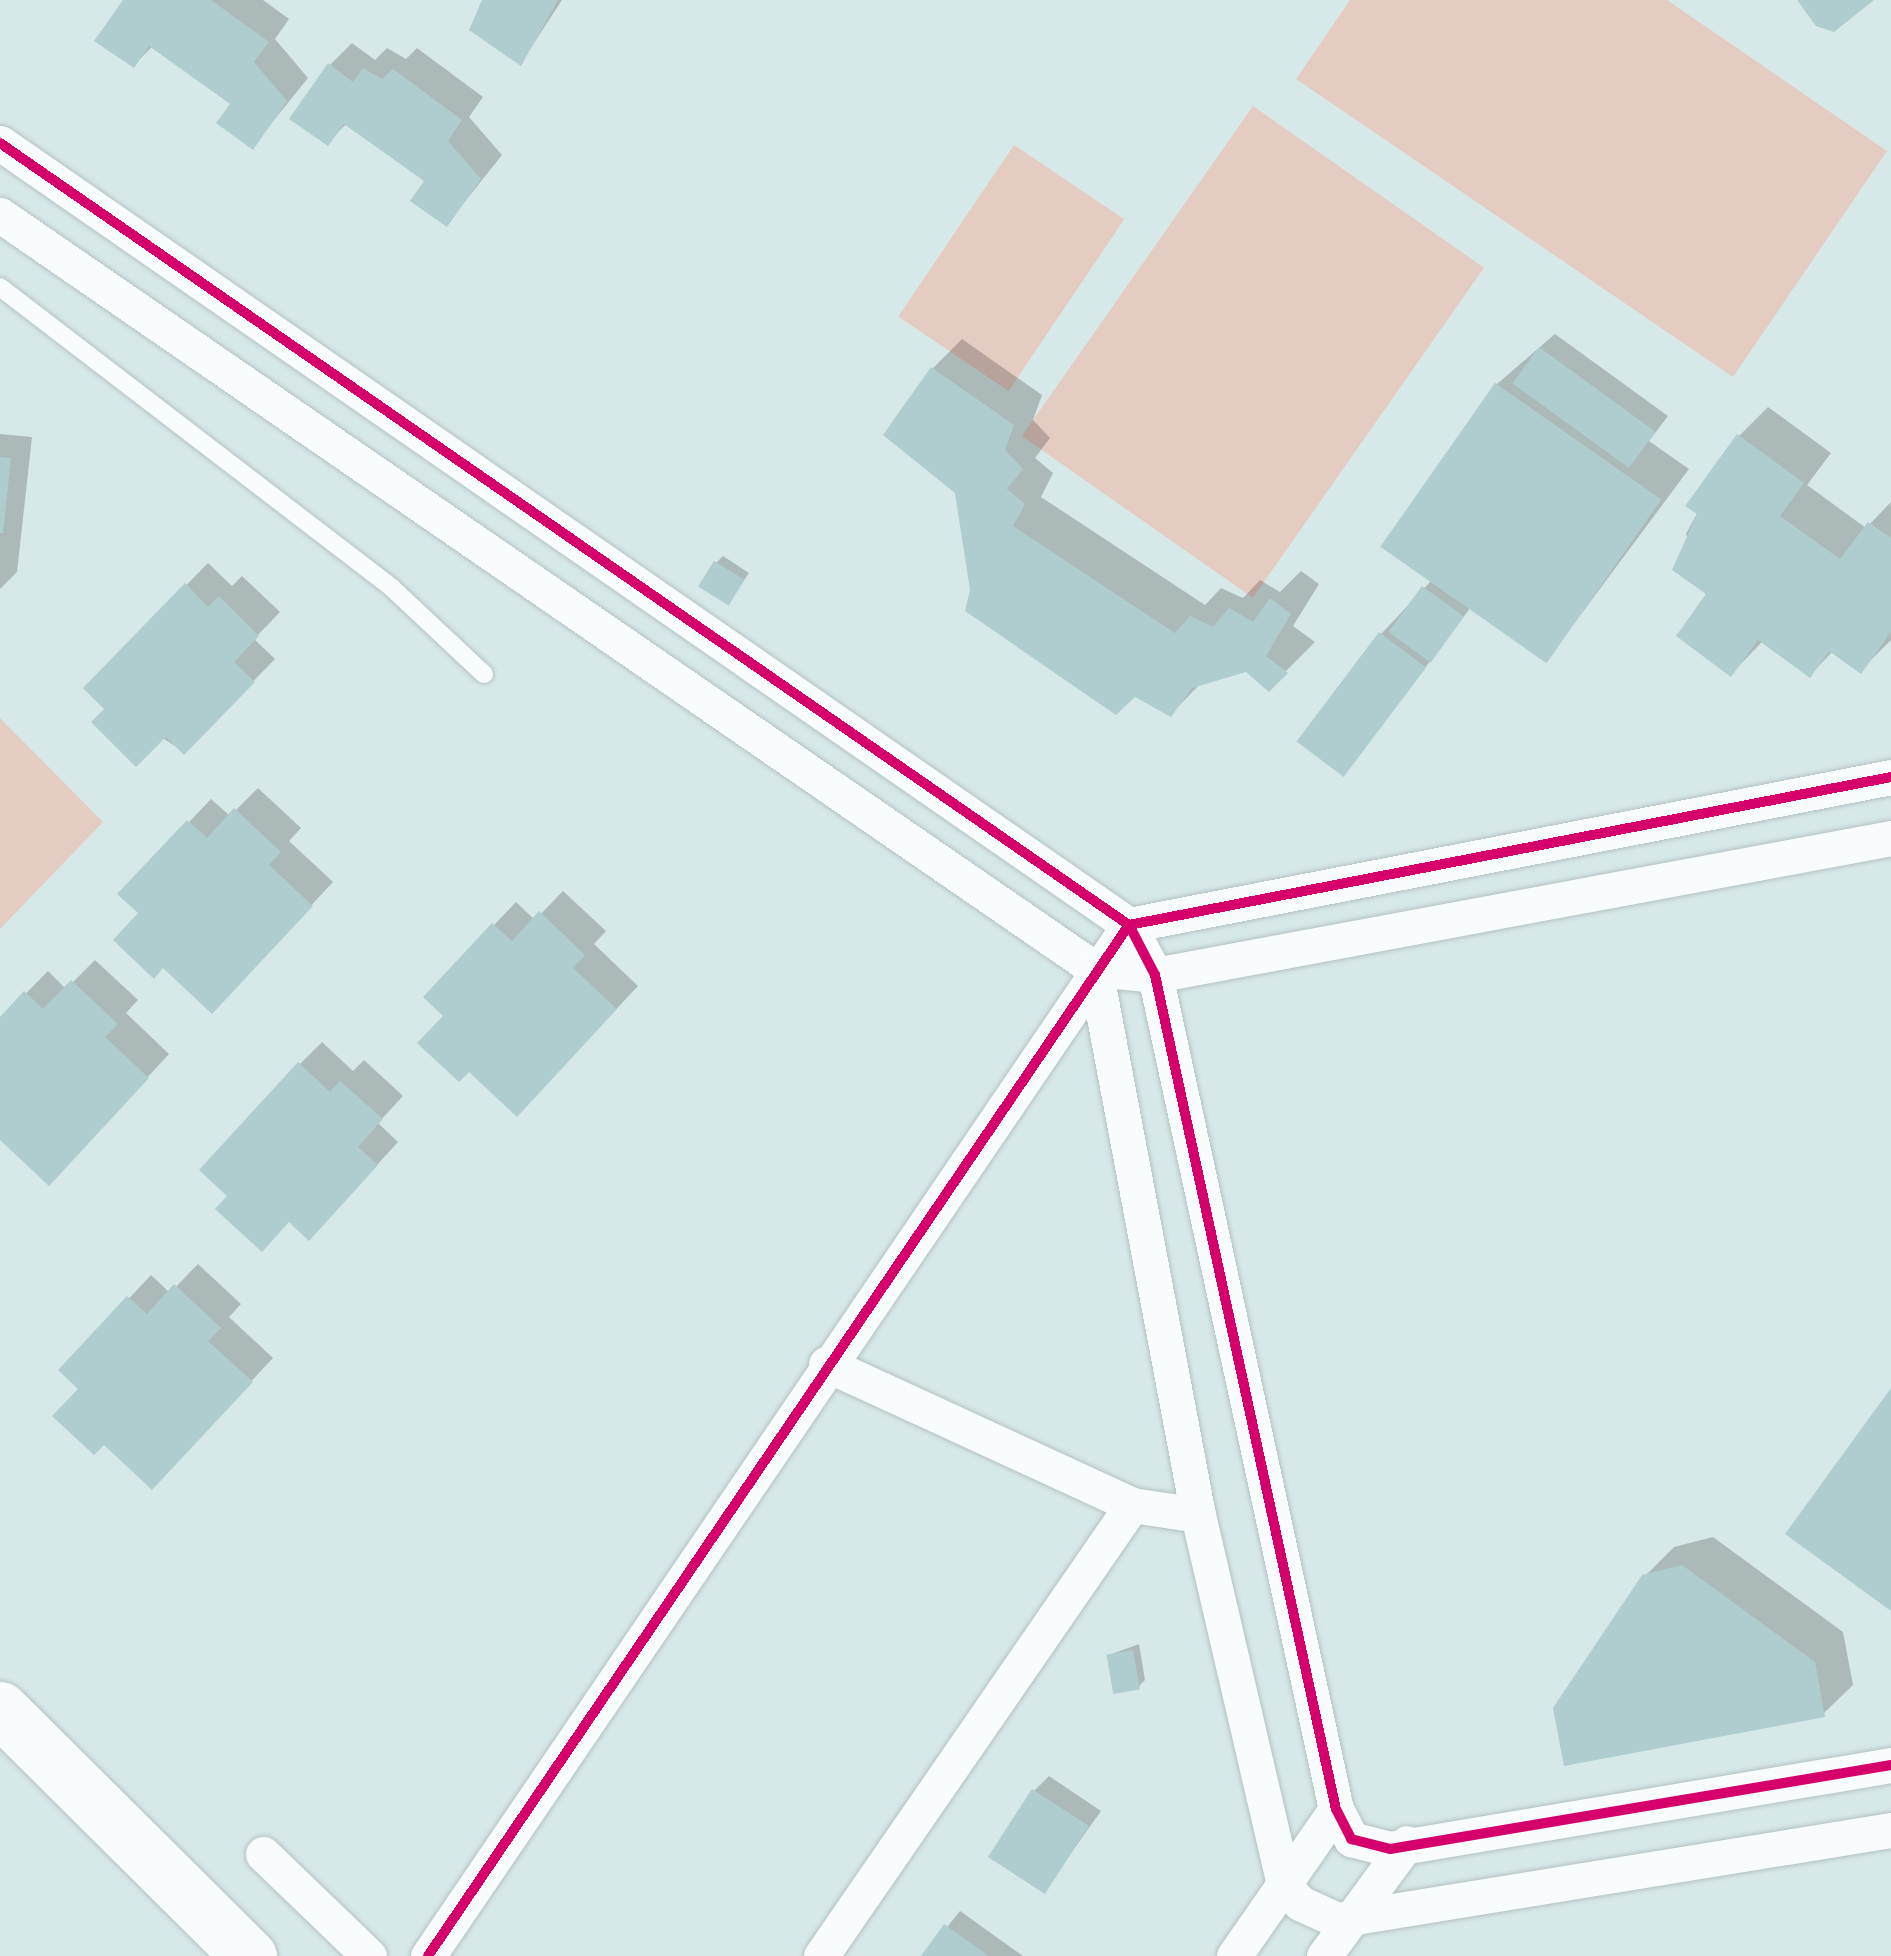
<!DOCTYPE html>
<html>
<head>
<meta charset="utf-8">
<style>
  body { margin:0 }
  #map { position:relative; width:1891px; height:1956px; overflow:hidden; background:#d7e8e8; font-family:Helvetica,sans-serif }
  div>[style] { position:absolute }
  .green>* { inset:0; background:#e5ccc2; transform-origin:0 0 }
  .shadow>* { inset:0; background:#0003 }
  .building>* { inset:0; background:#afccce; transform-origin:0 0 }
  .roads { filter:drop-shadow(0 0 2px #b4c1c2) drop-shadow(0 0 2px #b4c1c2) }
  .service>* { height:18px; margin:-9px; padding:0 9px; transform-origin:9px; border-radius:9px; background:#f9fcfc }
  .minor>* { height:35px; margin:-17.5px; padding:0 17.5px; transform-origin:17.5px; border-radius:17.5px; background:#f9fcfc }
  .primary>* { height:55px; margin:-27.5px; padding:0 27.5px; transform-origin:27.5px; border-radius:27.5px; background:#f9fcfc }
  .cycleway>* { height:10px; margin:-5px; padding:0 5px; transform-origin:5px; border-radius:5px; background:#d6006c }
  span { translate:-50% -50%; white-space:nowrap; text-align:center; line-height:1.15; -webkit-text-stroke:8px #cfeef0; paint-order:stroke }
</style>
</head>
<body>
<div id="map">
  <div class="green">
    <div style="clip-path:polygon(1350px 0,1667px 0,1887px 151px,1733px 377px,1296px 79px)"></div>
    <div style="left:1253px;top:106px;width:282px;height:403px;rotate:35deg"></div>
    <div style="left:1014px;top:145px;width:133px;height:207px;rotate:34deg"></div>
    <div style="clip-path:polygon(0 718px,103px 822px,0 929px)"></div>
  </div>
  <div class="shadow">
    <div style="clip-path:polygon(126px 0,263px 0,289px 19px,275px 39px,308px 78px,253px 146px,234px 103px,153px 46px,134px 65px)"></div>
    <div style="clip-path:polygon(491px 0,562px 0,521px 63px)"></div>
    <div style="clip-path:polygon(352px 43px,375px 60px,387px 48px,406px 59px,417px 48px,483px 97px,469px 117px,502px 155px,447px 224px,428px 181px,347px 123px,328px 143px,330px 65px)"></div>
    <div style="clip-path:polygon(1555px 334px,1668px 416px,1649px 441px,1689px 469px,1547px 660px,1471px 607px,1345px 774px,1381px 634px,1432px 580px,1497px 384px)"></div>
    <div style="clip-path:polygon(962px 339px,1042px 395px,1033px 420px,1050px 438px,1035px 458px,1053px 473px,1041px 497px,1205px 605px,1221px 588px,1243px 598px,1260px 580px,1280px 592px,1301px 571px,1319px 584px,1293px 626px,1315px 642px,1269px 688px,1247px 670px,1202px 682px,1171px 714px,973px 591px,933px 368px)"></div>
    <div style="clip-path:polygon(1768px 407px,1831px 453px,1807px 485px,1866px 528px,1891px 502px,1891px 640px,1860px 671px,1833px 651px,1810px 675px,1763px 641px,1731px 674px,1686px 534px,1739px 436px)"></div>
    <div style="clip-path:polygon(0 434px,32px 437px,17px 572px,0 589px)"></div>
    <div style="clip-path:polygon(723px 556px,749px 573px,729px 602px,716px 563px)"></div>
    <div style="clip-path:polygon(208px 563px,232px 586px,242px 576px,280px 612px,254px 639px,275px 659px,184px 752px,86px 688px)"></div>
    <div style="clip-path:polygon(258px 788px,301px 828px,289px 841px,333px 882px,234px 988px,121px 894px,211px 799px,230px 816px)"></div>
    <div style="clip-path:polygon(563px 891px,606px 931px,594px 944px,638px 986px,539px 1091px,426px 997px,516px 902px,535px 920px)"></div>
    <div style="clip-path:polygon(95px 960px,138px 1000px,126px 1013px,169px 1054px,71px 1160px,0 1138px,0 1020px,48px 971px,66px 989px)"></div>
    <div style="clip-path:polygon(322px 1042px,353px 1071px,364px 1060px,403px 1096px,378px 1123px,398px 1142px,331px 1215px,290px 1220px,231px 1196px,300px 1064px)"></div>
    <div style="clip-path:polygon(198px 1264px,241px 1304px,229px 1317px,273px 1358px,174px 1464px,62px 1370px,151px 1275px,170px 1293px)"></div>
    <div style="clip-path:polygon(1713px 1537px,1843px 1632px,1853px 1685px,1823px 1714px,1644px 1577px,1674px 1547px)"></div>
    <div style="clip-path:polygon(1139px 1644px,1145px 1680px,1138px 1687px,1109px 1655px)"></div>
    <div style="clip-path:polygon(1049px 1776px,1101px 1811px,1044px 1891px,1034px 1791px)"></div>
    <div style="clip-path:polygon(960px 1911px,1023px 1956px,924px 1956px)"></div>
  </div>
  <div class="building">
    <div style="clip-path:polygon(123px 0,211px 0,269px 42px,254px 62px,287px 101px,253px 150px,216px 123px,230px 104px,149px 46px,134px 68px,94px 41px)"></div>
    <div style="clip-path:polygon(482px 0,558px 0,521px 66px,469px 30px)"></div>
    <div style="clip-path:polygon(1797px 0,1874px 0,1834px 32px,1816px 26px)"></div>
    <div style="clip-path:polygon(328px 63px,353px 82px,363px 68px,382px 79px,393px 69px,462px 120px,448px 141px,481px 179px,447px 227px,410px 201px,424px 181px,344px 124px,328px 146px,289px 119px)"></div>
    <div style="left:1539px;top:347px;width:144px;height:45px;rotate:36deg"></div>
    <div style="clip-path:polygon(931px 367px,1014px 425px,1005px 450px,1023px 469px,1007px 489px,1025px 504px,1013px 526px,1175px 633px,1190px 616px,1213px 627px,1229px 608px,1253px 622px,1270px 598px,1291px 614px,1266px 656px,1288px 673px,1269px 692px,1246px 672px,1192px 688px,1171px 717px,1135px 697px,1116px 715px,965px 611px,970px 590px,955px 493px,883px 435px)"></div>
    <div style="left:1495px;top:383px;width:203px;height:200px;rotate:35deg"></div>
    <div style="clip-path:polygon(1737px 434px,1804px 483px,1780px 516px,1840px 559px,1868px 522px,1891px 538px,1891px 632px,1861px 674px,1829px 651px,1810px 678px,1758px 640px,1731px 677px,1676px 636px,1706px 594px,1672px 570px,1697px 514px,1685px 506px)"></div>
    <div style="clip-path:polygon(0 457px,11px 458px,3px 533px,0 533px)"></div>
    <div style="left:714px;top:561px;width:36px;height:30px;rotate:32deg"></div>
    <div style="clip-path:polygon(185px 583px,208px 607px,219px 596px,259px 636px,234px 662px,255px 682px,184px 755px,166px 737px,136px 767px,91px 722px,104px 709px,83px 688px)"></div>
    <div style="left:1422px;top:586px;width:52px;height:57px;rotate:36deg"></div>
    <div style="left:1379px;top:632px;width:59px;height:137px;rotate:37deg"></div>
    <div style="clip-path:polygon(234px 808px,281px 852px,269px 865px,313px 906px,212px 1014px,163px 968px,154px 979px,113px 940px,138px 913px,117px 894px,187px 820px,207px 838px)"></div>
    <div style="clip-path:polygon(539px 911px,585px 955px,573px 968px,617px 1009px,517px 1117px,469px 1072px,459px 1082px,417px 1043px,443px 1016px,423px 997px,492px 923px,512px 941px)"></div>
    <div style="clip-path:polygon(71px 980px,118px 1024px,105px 1037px,149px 1078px,49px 1186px,0 1140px,0 1017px,24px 991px,43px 1009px)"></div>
    <div style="clip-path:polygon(298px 1062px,330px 1092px,340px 1081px,383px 1119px,358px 1147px,378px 1165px,309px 1241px,289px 1222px,262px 1252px,215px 1209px,227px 1196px,199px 1170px)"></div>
    <div style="clip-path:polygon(174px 1284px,221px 1328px,208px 1341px,253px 1382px,152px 1490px,104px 1445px,94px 1455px,52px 1416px,78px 1389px,58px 1370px,127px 1296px,147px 1314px)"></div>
    <div style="clip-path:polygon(1891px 1388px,1891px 1611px,1785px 1534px)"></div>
    <div style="clip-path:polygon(1682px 1565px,1815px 1662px,1825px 1717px,1564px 1766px,1553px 1708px,1642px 1575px)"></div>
    <div style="left:1133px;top:1650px;width:40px;height:27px;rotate:80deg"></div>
    <div style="left:1032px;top:1789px;width:68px;height:81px;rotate:33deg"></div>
    <div style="clip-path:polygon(944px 1924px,989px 1956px,921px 1956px)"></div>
  </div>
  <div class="roads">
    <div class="service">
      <div style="left:0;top:287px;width:494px;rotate:37.5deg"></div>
      <div style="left:392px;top:588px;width:126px;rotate:43.1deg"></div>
    </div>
    <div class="minor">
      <div style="left:0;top:143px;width:1373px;rotate:34.71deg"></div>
      <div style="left:1129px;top:925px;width:56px;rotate:62.5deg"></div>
      <div style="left:1155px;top:975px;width:853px;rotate:77.76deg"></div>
      <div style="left:1336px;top:1809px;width:34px;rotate:63deg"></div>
      <div style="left:1351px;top:1839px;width:40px;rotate:14.4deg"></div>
      <div style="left:1390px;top:1849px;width:508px;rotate:-9.52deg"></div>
      <div style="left:0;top:215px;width:1329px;rotate:34.55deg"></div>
      <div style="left:1095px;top:969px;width:60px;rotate:5.7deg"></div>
      <div style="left:1155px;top:975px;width:749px;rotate:-10.54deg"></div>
      <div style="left:1095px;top:969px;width:556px;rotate:79.32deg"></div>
      <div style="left:1198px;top:1515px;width:380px;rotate:76.9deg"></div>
      <div style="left:1284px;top:1885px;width:24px;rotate:48deg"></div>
      <div style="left:1300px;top:1903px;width:41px;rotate:24.7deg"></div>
      <div style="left:1337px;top:1920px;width:561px;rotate:-9.23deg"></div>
      <div style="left:826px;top:1364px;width:337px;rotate:24.7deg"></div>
      <div style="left:1132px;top:1505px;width:67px;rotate:8.6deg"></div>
      <div style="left:263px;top:1854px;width:147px;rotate:43.9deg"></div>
      <div style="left:428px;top:1956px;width:1247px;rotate:-55.79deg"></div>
      <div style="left:1129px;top:925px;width:776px;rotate:-10.99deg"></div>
      <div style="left:821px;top:1956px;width:548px;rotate:-55.41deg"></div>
      <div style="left:1234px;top:1956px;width:179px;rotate:-55.2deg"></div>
      <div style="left:1324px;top:1956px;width:140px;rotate:-53.7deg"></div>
    </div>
    <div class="primary">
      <div style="left:0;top:1709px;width:351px;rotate:44.8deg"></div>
    </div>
  </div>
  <div class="cycleway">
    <div style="left:0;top:143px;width:1373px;rotate:34.71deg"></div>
    <div style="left:1129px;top:925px;width:56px;rotate:62.5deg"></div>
    <div style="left:1155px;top:975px;width:853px;rotate:77.76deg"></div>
    <div style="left:1336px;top:1809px;width:34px;rotate:63deg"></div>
    <div style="left:1351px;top:1839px;width:40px;rotate:14.4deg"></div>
    <div style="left:1390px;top:1849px;width:508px;rotate:-9.52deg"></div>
    <div style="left:428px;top:1956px;width:1247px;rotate:-55.79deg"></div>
    <div style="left:1129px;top:925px;width:776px;rotate:-10.99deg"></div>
  </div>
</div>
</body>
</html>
